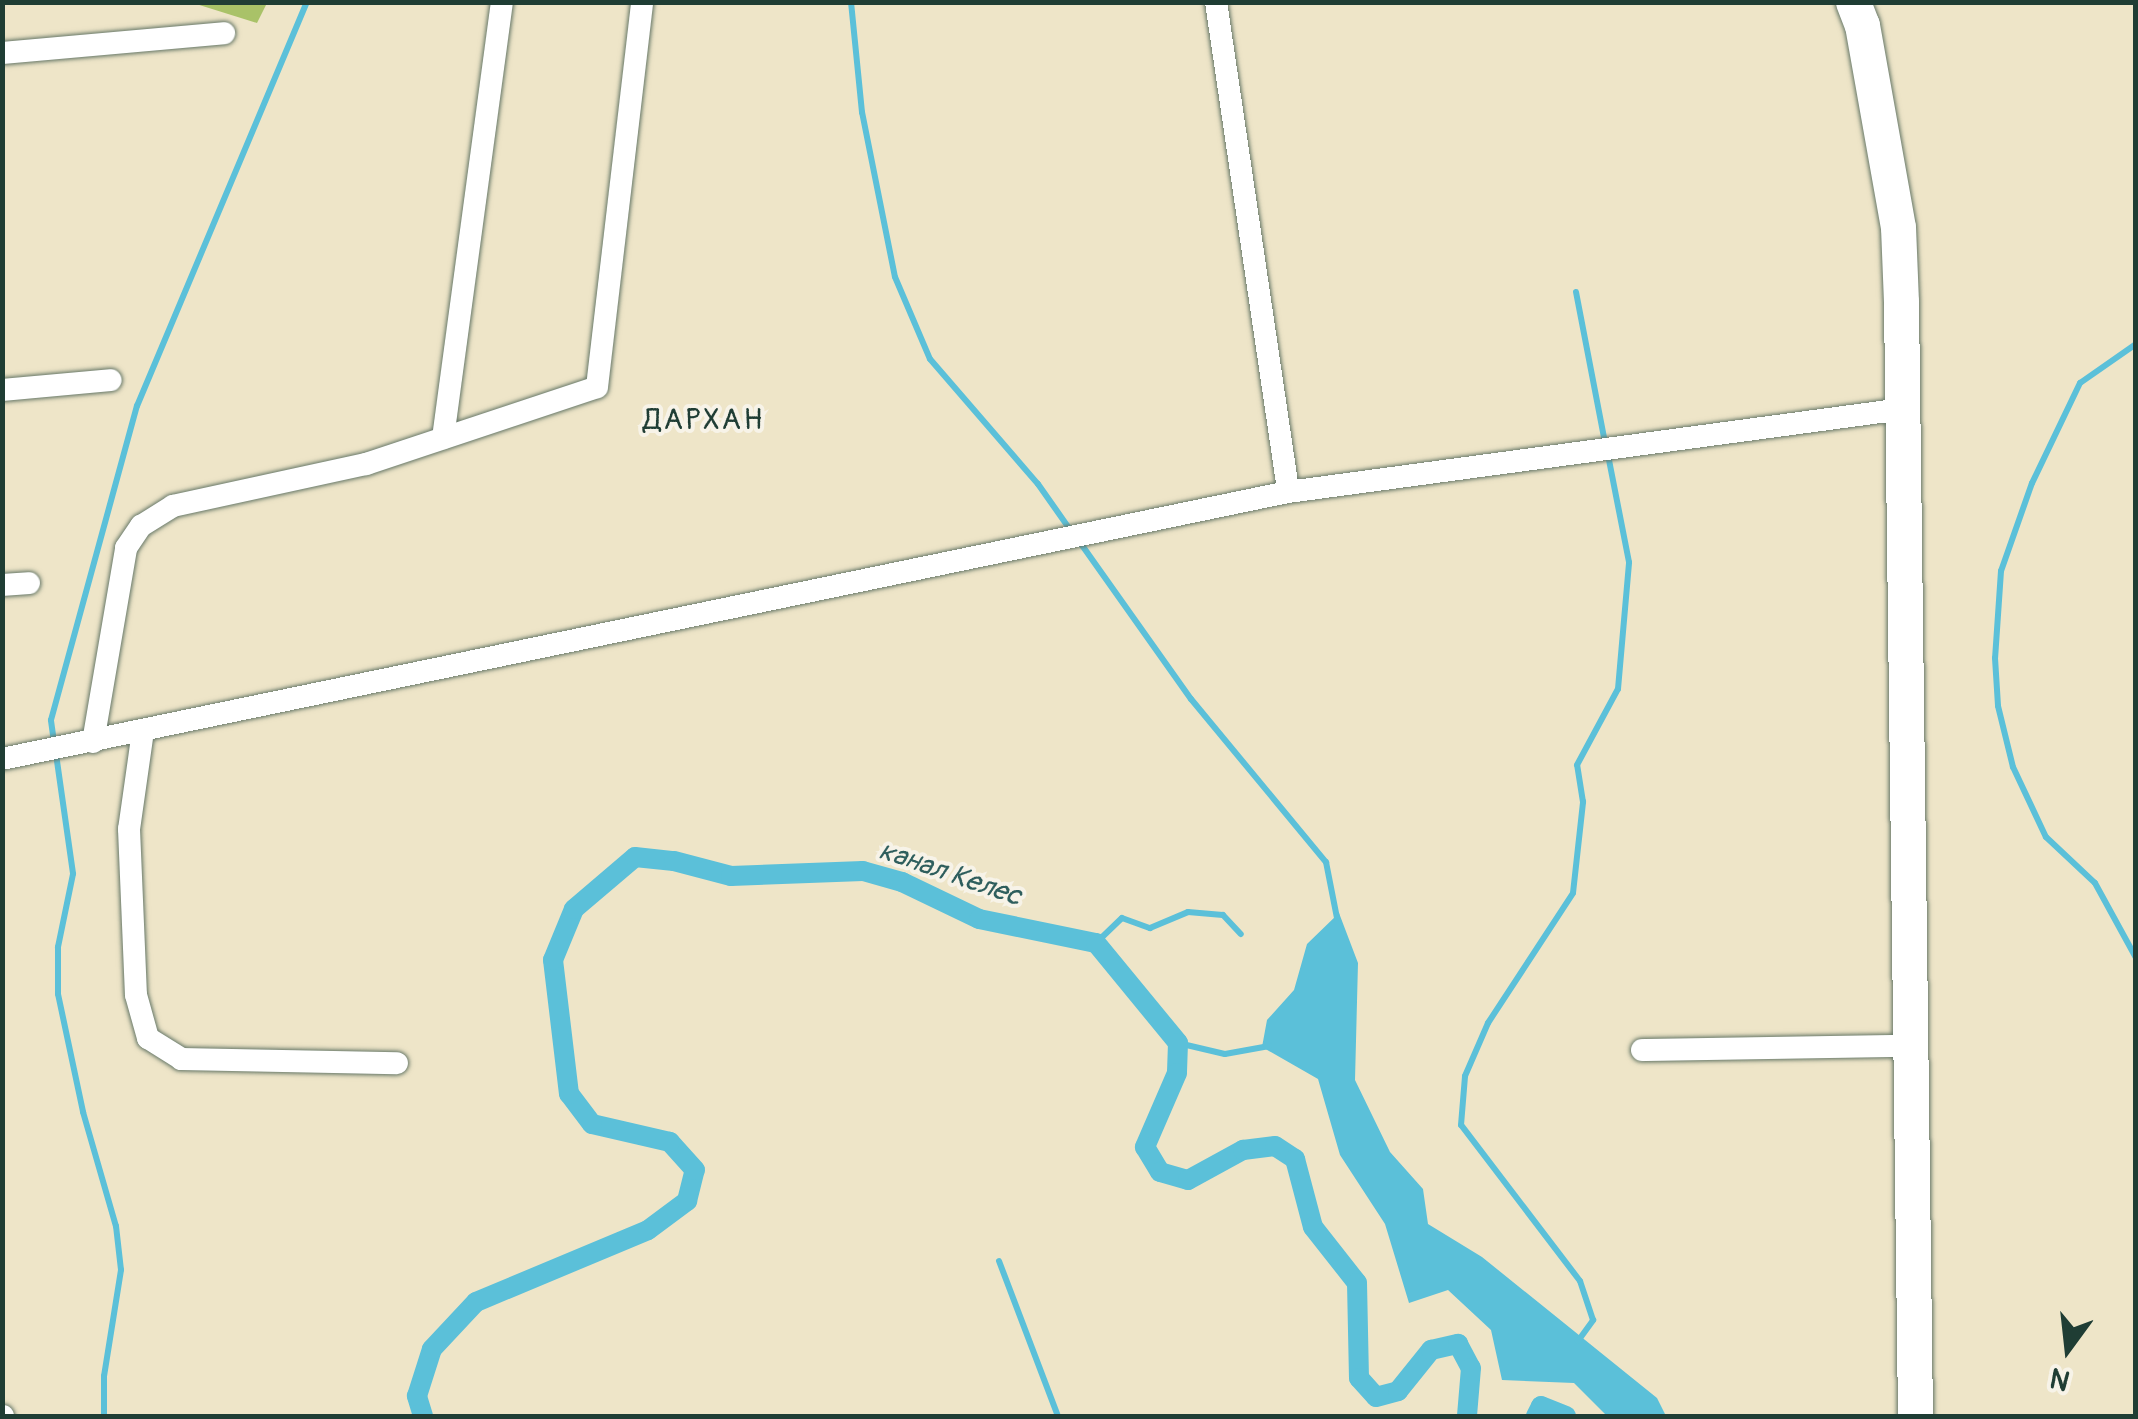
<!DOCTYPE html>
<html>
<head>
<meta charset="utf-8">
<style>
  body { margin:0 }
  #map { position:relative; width:2138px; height:1419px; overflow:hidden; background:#eee5c8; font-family:Pangolin,sans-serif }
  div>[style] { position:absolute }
  .green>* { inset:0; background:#a9c268 }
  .water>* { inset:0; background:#5bc0d9 }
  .stream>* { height:6px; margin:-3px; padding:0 3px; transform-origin:3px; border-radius:3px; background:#5bc0d9 }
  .canal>* { height:20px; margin:-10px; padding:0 10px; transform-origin:10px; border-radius:10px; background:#5bc0d9 }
  .roads { filter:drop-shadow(0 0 2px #677868) drop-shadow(0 0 2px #677868) }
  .street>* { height:22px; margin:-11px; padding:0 11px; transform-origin:11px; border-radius:11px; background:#fff }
  .primary>* { height:35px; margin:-17.5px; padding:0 17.5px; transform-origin:17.5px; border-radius:17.5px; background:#fff }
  span { translate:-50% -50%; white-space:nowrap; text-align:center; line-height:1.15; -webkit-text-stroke:8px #f7f3e8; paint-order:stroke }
  .water-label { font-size:28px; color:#2e5e5d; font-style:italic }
  .quarter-label { font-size:30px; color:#1f3d34; letter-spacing:2.5px }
  .frame { position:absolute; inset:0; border:5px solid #1f3d34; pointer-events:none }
  .north { position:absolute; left:2018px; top:1299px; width:100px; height:100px; -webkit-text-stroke:8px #f7f3e8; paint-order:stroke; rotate:195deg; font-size:28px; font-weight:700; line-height:40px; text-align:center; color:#1f3d34 }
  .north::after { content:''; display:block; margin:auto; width:35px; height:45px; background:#1f3d34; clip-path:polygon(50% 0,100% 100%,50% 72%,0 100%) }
</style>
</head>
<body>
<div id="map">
  <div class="green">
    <div style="clip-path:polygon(193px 3px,267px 3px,257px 23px)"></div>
  </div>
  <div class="water">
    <div style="clip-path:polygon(1339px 913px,1358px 963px,1355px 1080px,1390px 1152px,1423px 1189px,1428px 1224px,1482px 1257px,1657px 1398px,1666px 1416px,1607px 1416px,1574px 1383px,1502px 1380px,1491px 1330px,1448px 1290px,1409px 1303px,1385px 1224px,1340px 1155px,1318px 1079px,1262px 1047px,1267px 1020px,1294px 990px,1307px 944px)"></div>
  </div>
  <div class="stream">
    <div style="left:851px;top:2px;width:111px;rotate:84.3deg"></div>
    <div style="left:862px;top:112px;width:168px;rotate:78.7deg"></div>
    <div style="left:895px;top:277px;width:89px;rotate:66.9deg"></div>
    <div style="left:930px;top:359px;width:165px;rotate:49.2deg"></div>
    <div style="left:1038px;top:484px;width:57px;rotate:54.9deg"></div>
    <div style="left:1576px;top:292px;width:154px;rotate:79.1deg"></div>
    <div style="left:2136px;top:344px;width:68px;rotate:145.1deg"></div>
    <div style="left:2080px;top:383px;width:111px;rotate:115.6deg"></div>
    <div style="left:2032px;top:483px;width:93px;rotate:109.4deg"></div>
    <div style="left:2001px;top:571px;width:87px;rotate:93.9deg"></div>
    <div style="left:1995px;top:658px;width:48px;rotate:86.4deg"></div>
    <div style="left:1998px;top:706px;width:63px;rotate:76.2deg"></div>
    <div style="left:2013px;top:767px;width:77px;rotate:64.8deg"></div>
    <div style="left:2046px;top:837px;width:67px;rotate:43.2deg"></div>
    <div style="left:2095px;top:883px;width:85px;rotate:61.3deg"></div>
    <div style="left:1079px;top:541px;width:194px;rotate:54.7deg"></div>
    <div style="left:1191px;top:699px;width:212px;rotate:50.4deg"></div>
    <div style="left:1326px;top:862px;width:57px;rotate:78.9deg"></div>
    <div style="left:54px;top:742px;width:22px;rotate:-98deg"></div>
    <div style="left:51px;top:720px;width:326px;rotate:-74.7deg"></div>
    <div style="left:137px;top:406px;width:438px;rotate:-67.2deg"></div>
    <div style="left:56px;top:754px;width:121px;rotate:81.9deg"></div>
    <div style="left:73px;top:874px;width:75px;rotate:101.6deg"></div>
    <div style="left:58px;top:947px;width:47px;rotate:90deg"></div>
    <div style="left:58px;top:994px;width:121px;rotate:78deg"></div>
    <div style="left:83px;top:1112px;width:119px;rotate:73.9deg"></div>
    <div style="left:116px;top:1226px;width:44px;rotate:83.5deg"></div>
    <div style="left:121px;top:1270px;width:107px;rotate:99.1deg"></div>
    <div style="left:104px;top:1376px;width:40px;rotate:90deg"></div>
    <div style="left:1096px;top:943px;width:36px;rotate:-44deg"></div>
    <div style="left:1122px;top:918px;width:30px;rotate:20deg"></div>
    <div style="left:1150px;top:928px;width:41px;rotate:-22.8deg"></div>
    <div style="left:1188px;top:912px;width:35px;rotate:5deg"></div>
    <div style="left:1223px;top:915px;width:26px;rotate:47deg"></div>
    <div style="left:1178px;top:1043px;width:48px;rotate:13.2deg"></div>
    <div style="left:1225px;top:1054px;width:45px;rotate:-10.3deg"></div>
    <div style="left:999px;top:1261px;width:166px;rotate:69.2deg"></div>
    <div style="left:1578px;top:1341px;width:26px;rotate:-54deg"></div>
    <div style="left:1593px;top:1320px;width:41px;rotate:-108.4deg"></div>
    <div style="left:1580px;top:1281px;width:196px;rotate:-127.3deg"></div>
    <div style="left:1461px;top:1125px;width:49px;rotate:-85.3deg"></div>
    <div style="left:1465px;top:1076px;width:58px;rotate:-66.5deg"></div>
    <div style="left:1488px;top:1023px;width:155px;rotate:-56.8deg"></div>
    <div style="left:1573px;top:893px;width:92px;rotate:-83.7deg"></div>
    <div style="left:1583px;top:802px;width:37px;rotate:-99deg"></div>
    <div style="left:1577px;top:765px;width:86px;rotate:-61.7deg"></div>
    <div style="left:1618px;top:689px;width:127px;rotate:-85deg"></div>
    <div style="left:1629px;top:562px;width:109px;rotate:-101.1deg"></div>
  </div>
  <div class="canal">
    <div style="left:423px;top:1416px;width:21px;rotate:-107deg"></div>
    <div style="left:417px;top:1396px;width:49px;rotate:-72.3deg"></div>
    <div style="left:432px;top:1349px;width:64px;rotate:-46.9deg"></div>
    <div style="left:476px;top:1302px;width:186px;rotate:-22.7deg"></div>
    <div style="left:648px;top:1230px;width:49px;rotate:-36.6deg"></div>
    <div style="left:687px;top:1201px;width:32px;rotate:-76deg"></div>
    <div style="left:695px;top:1170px;width:38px;rotate:-132deg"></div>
    <div style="left:670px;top:1142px;width:80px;rotate:-167deg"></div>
    <div style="left:592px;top:1124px;width:38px;rotate:-127deg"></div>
    <div style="left:569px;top:1094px;width:135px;rotate:-96.8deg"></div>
    <div style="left:553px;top:960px;width:55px;rotate:-67.6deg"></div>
    <div style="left:574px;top:909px;width:80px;rotate:-40.4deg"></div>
    <div style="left:635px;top:857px;width:39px;rotate:6deg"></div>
    <div style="left:674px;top:861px;width:59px;rotate:14.7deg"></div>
    <div style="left:731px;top:876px;width:132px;rotate:-2.2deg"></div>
    <div style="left:863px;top:871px;width:41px;rotate:15.8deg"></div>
    <div style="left:902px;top:882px;width:85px;rotate:25.7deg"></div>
    <div style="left:979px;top:919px;width:119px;rotate:11.6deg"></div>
    <div style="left:1096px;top:943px;width:129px;rotate:50.6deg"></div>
    <div style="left:1178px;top:1043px;width:30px;rotate:92deg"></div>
    <div style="left:1177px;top:1073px;width:81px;rotate:113.4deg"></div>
    <div style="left:1145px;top:1147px;width:29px;rotate:59deg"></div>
    <div style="left:1160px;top:1172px;width:29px;rotate:16deg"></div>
    <div style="left:1188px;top:1180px;width:63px;rotate:-28.6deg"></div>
    <div style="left:1243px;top:1150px;width:32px;rotate:-7deg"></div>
    <div style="left:1275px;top:1146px;width:24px;rotate:33deg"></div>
    <div style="left:1295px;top:1159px;width:70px;rotate:75.2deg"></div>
    <div style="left:1313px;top:1227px;width:71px;rotate:51.8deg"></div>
    <div style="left:1357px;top:1283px;width:95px;rotate:88.8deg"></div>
    <div style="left:1359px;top:1378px;width:25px;rotate:48deg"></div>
    <div style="left:1376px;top:1397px;width:23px;rotate:-15deg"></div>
    <div style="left:1398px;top:1391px;width:53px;rotate:-51.2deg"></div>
    <div style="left:1431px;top:1350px;width:28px;rotate:-13deg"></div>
    <div style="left:1458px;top:1344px;width:27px;rotate:62deg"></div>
    <div style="left:1471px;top:1368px;width:48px;rotate:94.8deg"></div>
    <div style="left:1536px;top:1416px;width:11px;rotate:-63deg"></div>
    <div style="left:1541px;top:1406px;width:27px;rotate:22deg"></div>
  </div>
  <div class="roads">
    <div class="street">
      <div style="left:1216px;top:2px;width:495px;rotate:81.6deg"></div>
      <div style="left:2px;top:53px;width:223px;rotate:-5.1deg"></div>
      <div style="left:2px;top:390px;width:109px;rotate:-5.2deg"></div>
      <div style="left:443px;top:438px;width:440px;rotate:-82.3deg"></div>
      <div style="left:2px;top:585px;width:27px;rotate:-4deg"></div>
      <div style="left:143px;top:731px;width:99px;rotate:98.1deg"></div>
      <div style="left:129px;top:829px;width:166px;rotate:87.6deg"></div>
      <div style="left:136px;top:995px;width:45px;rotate:74.4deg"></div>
      <div style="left:148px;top:1038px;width:39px;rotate:32deg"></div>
      <div style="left:181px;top:1059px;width:216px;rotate:1.1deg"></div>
      <div style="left:93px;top:742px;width:197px;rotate:-80.3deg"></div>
      <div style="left:126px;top:548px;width:27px;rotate:-56deg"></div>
      <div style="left:141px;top:526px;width:38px;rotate:-32deg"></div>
      <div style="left:173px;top:506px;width:198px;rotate:-12.3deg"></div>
      <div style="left:366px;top:464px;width:243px;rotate:-18.4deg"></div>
      <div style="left:597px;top:387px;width:388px;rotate:-83.3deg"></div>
      <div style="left:2px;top:759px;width:1313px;rotate:-11.73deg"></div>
      <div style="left:1288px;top:492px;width:621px;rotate:-7.69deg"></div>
      <div style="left:1642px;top:1050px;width:269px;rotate:-0.9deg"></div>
      <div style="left:2px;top:1416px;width:1px"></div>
    </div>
    <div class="primary">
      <div style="left:1853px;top:2px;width:25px;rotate:69deg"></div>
      <div style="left:1862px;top:25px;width:205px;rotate:79.9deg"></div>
      <div style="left:1898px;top:227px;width:75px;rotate:87.7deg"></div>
      <div style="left:1901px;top:302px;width:1114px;rotate:89.28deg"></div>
    </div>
  </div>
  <div class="water-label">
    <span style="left:950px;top:874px;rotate:19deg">канал Келес</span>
  </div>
  <div class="quarter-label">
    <span style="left:704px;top:420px">ДАРХАН</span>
  </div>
  <div class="frame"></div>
  <div class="north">N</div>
</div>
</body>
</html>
